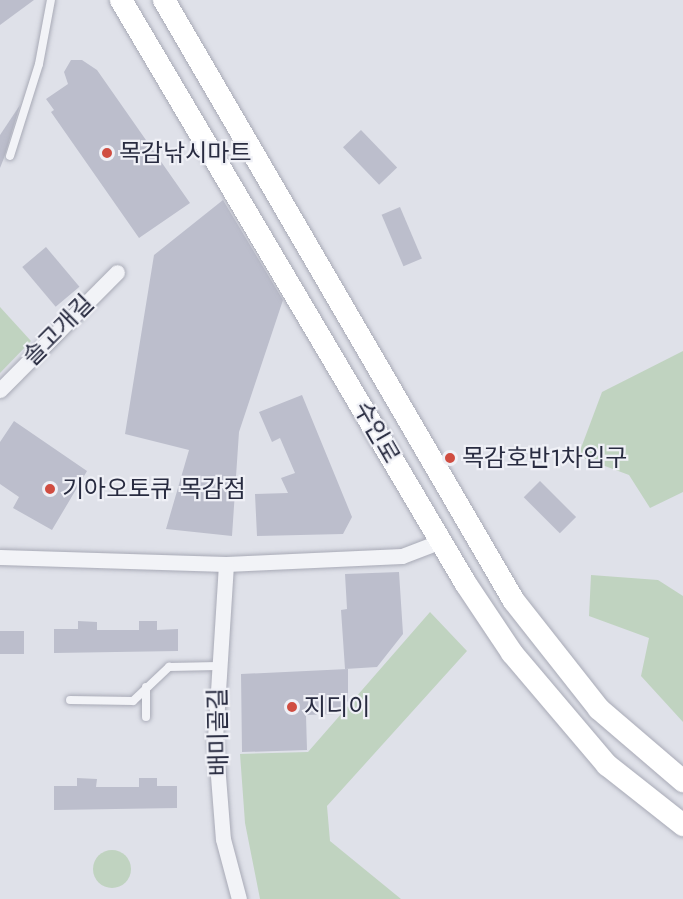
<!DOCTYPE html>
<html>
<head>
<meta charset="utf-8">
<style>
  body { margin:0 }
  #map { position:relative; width:683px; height:899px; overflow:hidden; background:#dfe1e9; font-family:Jost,"Noto Sans KR",sans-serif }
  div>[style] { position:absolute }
  .green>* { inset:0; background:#c0d3c0 }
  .round { border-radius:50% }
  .building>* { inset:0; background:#bcbecc; transform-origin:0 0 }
  .roads { filter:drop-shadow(0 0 2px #a8aab6) drop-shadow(0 0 2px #a8aab6) }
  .service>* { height:8px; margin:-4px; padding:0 4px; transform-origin:4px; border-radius:4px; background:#f2f3f7 }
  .minor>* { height:15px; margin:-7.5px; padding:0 7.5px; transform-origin:7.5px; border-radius:7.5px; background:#f2f3f7 }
  .primary>* { height:22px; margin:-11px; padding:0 11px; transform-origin:11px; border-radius:11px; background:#fff }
  .dots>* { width:16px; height:16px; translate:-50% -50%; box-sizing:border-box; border:3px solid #eff0f6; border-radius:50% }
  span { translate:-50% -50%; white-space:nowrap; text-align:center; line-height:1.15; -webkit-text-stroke:4.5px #eff0f6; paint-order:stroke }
  .poi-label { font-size:24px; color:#282b40 }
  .left { translate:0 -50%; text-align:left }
  .street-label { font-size:24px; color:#282b40 }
</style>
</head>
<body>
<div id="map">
  <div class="green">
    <div style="clip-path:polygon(0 307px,31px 341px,0 373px)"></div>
    <div style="clip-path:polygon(683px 351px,683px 492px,650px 508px,629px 475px,578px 456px,602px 392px)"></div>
    <div style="clip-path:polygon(591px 575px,658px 580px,683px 596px,683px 722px,641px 676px,649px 638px,589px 616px)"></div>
    <div style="clip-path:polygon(430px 612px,467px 651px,327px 806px,330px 841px,401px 899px,260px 899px,245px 823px,240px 754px,308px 752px)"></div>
    <div class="round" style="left:93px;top:850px;width:38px;height:38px"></div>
  </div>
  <div class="building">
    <div style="clip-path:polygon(0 0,34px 0,0 25px)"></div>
    <div style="clip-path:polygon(71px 60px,82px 60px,97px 70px,190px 203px,139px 238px,51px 112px,54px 110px,46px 99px,68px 84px,64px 72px)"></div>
    <div style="clip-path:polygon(20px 105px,4px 158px,0 168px,0 135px)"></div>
    <div style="left:361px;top:130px;width:52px;height:25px;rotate:46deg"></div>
    <div style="clip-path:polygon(223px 200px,283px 300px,239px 432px,232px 536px,166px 529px,189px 450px,125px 434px,154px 255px)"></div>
    <div style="left:400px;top:207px;width:56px;height:20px;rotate:67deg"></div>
    <div style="left:46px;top:247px;width:52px;height:31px;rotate:50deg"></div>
    <div style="clip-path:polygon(302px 395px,352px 517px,343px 534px,257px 536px,255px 494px,288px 493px,281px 478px,295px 473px,280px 438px,272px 442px,259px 412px)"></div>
    <div style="clip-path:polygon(14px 421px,87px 471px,52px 530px,13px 508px,19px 497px,0 484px,0 442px)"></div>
    <div style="left:540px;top:481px;width:51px;height:23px;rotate:45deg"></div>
    <div style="clip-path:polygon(399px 572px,403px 634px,377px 667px,345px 669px,341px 610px,347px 609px,345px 574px)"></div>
    <div style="clip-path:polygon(78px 621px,97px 622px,97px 630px,139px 630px,139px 621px,157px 621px,157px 630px,178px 629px,178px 651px,54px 653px,54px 629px,78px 629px)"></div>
    <div style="left:24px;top:631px;width:23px;height:24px;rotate:90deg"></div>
    <div style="clip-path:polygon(348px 669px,348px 701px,336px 714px,306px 715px,307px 750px,242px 752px,241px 674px)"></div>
    <div style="clip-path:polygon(77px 778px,97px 779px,96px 787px,139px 787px,139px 778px,157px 778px,157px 786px,177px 786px,177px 808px,54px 810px,54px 786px,77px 786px)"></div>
  </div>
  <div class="roads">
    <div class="service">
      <div style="left:10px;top:156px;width:96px;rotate:-72.5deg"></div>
      <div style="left:39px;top:64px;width:65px;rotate:-79.4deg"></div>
      <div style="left:70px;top:700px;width:63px;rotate:0.9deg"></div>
      <div style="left:133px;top:701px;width:50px;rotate:-43.4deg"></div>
      <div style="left:169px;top:667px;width:49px;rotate:-1.2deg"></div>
      <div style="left:146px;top:717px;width:30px;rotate:-90deg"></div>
    </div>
    <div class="minor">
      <div style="left:0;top:390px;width:166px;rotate:-45.2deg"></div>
      <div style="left:0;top:557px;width:226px;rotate:1.8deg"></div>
      <div style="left:226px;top:564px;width:176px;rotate:-2.6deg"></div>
      <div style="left:402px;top:556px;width:42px;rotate:-21deg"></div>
      <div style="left:226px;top:564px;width:174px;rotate:93.6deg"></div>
      <div style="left:215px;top:738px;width:101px;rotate:85.5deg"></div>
      <div style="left:223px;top:839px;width:62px;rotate:75.1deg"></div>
    </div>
    <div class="primary">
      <div style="left:121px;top:0;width:678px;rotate:59.43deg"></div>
      <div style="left:466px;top:584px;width:83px;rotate:56.3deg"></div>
      <div style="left:512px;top:653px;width:147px;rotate:49.7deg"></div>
      <div style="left:607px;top:765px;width:97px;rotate:38.3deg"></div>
      <div style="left:164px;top:0;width:695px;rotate:59.79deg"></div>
      <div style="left:514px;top:601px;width:137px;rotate:51.8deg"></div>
      <div style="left:599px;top:709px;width:111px;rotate:40.6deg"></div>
    </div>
  </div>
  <div class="dots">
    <div style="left:107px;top:153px;background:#d04d41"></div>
    <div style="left:450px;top:458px;background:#d04d41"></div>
    <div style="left:50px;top:489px;background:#d04d41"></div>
    <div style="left:292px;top:707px;background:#d04d41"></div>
  </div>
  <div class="poi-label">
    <span class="left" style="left:119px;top:153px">목감낚시마트</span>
    <span class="left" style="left:462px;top:458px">목감호반1차입구</span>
    <span class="left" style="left:62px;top:489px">기아오토큐 목감점</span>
    <span class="left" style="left:304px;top:707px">지디이</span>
  </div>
  <div class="street-label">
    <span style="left:58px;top:330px;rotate:-45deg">솔고개길</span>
    <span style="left:377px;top:432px;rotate:60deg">수인로</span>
    <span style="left:218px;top:732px;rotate:-91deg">배미골길</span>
  </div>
</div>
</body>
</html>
